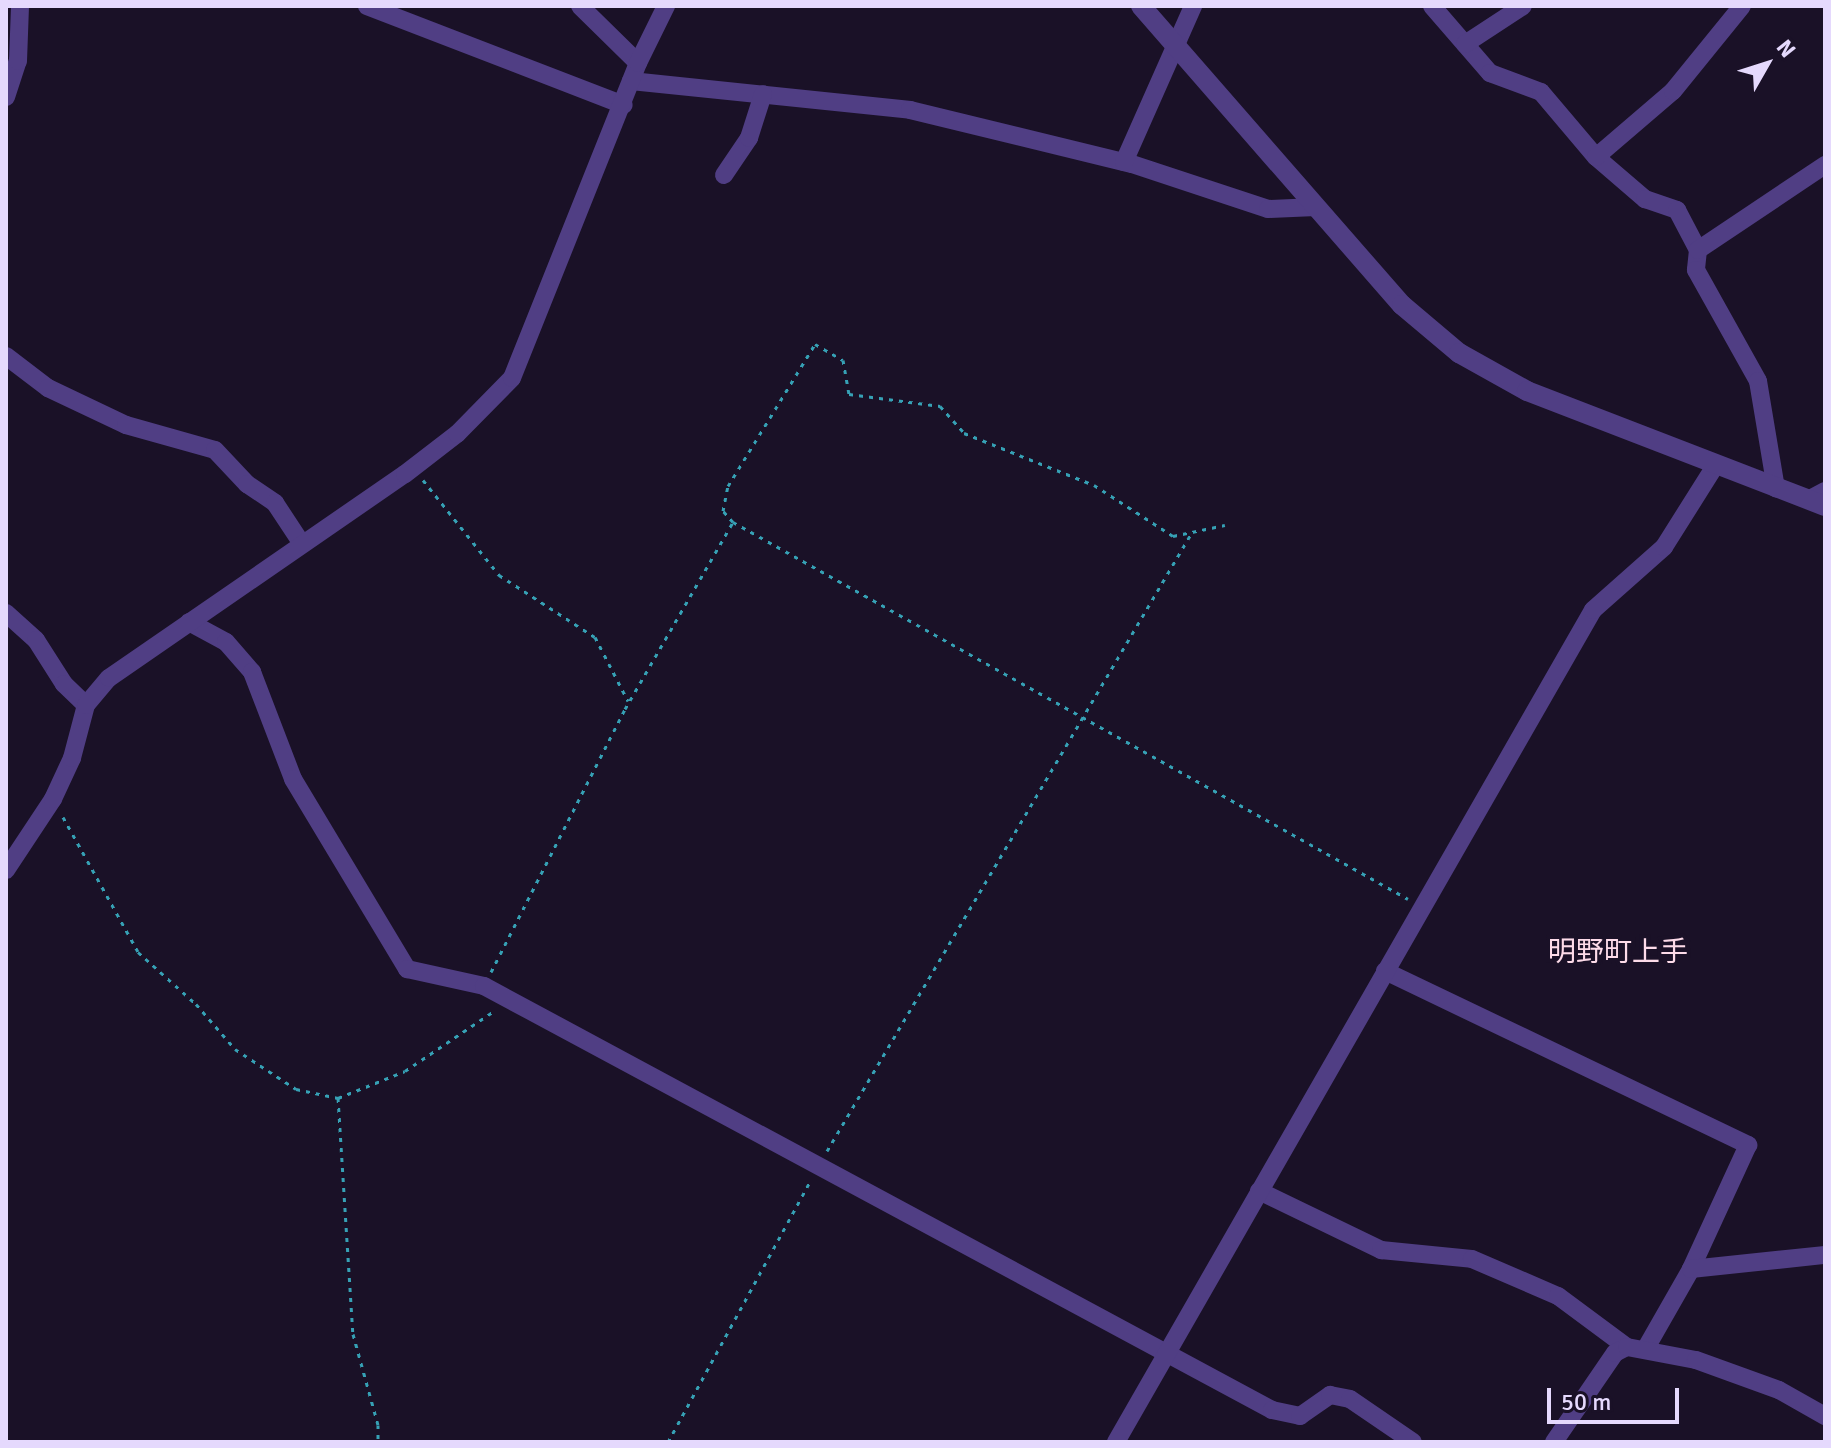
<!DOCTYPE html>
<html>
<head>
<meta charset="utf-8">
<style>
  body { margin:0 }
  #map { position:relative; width:1831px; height:1448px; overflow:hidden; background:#1a1127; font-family:Signika,"Noto Sans JP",sans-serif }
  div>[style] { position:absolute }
  .path>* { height:3px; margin-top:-1.5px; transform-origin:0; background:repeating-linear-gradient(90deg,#36a1b5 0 4px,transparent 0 10px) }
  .minor>* { height:18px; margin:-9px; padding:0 9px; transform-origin:9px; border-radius:9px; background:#503e84 }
  .tertiary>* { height:20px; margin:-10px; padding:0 10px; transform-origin:10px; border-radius:10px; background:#503e84 }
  span { translate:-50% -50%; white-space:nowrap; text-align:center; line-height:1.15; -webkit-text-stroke:8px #1a1127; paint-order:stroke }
  .quarter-label { font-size:28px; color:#fddbe9 }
  .frame { position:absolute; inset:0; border:8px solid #e5d9fd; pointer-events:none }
  .north { position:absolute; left:1727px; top:24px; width:80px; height:80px; -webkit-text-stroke:6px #1a1127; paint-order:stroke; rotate:51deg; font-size:22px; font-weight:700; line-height:32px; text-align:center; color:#e5d9fd }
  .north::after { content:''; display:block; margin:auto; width:28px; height:36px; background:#e5d9fd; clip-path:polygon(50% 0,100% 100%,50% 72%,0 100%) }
  .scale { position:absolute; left:1547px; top:1388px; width:132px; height:36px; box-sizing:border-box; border:4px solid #e5d9fd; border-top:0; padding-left:10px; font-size:24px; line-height:28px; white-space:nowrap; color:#e5d9fd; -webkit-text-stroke:6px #1a1127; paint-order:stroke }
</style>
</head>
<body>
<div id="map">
  <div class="path">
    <div style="left:423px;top:480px;width:122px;rotate:51.3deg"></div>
    <div style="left:499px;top:575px;width:114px;rotate:32.9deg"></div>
    <div style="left:595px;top:637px;width:72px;rotate:62.7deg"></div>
    <div style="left:733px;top:522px;width:773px;rotate:29.18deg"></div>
    <div style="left:63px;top:817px;width:154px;rotate:60.9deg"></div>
    <div style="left:138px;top:952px;width:78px;rotate:41.9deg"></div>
    <div style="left:196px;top:1004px;width:60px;rotate:49.1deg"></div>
    <div style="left:235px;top:1049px;width:73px;rotate:33.3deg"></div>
    <div style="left:296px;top:1089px;width:43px;rotate:12.1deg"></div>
    <div style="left:338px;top:1098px;width:236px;rotate:86.4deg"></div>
    <div style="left:353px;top:1334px;width:94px;rotate:74.6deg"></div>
    <div style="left:378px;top:1425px;width:17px;rotate:90deg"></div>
    <div style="left:491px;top:972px;width:295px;rotate:-63deg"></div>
    <div style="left:625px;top:709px;width:216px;rotate:-60deg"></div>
    <div style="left:733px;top:522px;width:15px;rotate:-132deg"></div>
    <div style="left:723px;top:511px;width:25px;rotate:-79deg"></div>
    <div style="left:728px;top:486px;width:167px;rotate:-58.5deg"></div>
    <div style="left:815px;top:344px;width:32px;rotate:30deg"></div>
    <div style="left:843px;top:360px;width:35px;rotate:80deg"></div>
    <div style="left:849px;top:394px;width:92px;rotate:7.5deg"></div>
    <div style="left:940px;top:406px;width:36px;rotate:48deg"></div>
    <div style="left:964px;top:433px;width:140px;rotate:21.8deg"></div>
    <div style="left:1094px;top:485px;width:94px;rotate:32.8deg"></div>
    <div style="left:1173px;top:536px;width:53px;rotate:-11.9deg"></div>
    <div style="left:338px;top:1098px;width:72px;rotate:-21.9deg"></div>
    <div style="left:405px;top:1071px;width:107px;rotate:-34deg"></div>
    <div style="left:827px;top:1151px;width:716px;rotate:-59.46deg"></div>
    <div style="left:668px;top:1442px;width:296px;rotate:-61.4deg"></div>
  </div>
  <div class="minor">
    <div style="left:367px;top:6px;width:275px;rotate:21.1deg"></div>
    <div style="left:580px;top:6px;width:81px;rotate:44.5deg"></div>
    <div style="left:1432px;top:6px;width:89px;rotate:49.1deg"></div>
    <div style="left:1490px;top:73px;width:54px;rotate:20.4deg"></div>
    <div style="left:1541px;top:92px;width:85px;rotate:49.8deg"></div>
    <div style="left:1596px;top:157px;width:65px;rotate:40.6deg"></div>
    <div style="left:1645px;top:199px;width:34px;rotate:19deg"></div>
    <div style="left:1677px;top:210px;width:45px;rotate:62.3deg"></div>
    <div style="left:1698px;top:250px;width:20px;rotate:96deg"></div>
    <div style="left:1696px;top:270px;width:127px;rotate:60.8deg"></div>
    <div style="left:1758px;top:381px;width:109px;rotate:80.5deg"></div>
    <div style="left:1465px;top:44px;width:69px;rotate:-33.2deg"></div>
    <div style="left:631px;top:81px;width:281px;rotate:5.9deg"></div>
    <div style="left:910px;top:110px;width:228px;rotate:13.7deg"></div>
    <div style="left:1132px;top:164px;width:143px;rotate:18.3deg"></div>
    <div style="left:1268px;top:209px;width:48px;rotate:-2.4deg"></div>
    <div style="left:6px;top:97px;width:38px;rotate:-72deg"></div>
    <div style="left:18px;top:61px;width:55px;rotate:-87.9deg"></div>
    <div style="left:1596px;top:157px;width:101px;rotate:-40.6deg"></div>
    <div style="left:1673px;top:91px;width:109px;rotate:-50.9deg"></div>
    <div style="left:1124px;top:162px;width:171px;rotate:-66.1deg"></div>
    <div style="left:724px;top:175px;width:45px;rotate:-56deg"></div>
    <div style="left:749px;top:138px;width:46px;rotate:-72.3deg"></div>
    <div style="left:1698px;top:250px;width:153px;rotate:-33.8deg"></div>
    <div style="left:6px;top:356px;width:53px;rotate:37.3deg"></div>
    <div style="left:48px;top:388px;width:86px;rotate:25.4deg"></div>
    <div style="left:126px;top:425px;width:92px;rotate:15.7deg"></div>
    <div style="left:215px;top:450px;width:47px;rotate:46.7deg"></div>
    <div style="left:247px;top:484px;width:34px;rotate:34deg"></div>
    <div style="left:275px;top:503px;width:49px;rotate:56.6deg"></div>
    <div style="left:1810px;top:499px;width:17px;rotate:-28deg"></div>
    <div style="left:6px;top:613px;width:40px;rotate:42deg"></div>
    <div style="left:36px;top:640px;width:52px;rotate:57.5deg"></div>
    <div style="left:64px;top:684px;width:30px;rotate:44deg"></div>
    <div style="left:189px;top:622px;width:42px;rotate:28.4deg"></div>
    <div style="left:226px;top:642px;width:40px;rotate:49deg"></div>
    <div style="left:252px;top:672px;width:115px;rotate:69deg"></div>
    <div style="left:293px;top:779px;width:222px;rotate:59deg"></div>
    <div style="left:407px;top:969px;width:79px;rotate:12.4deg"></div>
    <div style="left:484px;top:986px;width:895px;rotate:28.28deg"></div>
    <div style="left:1272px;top:1410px;width:29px;rotate:12deg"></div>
    <div style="left:1300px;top:1416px;width:37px;rotate:-35deg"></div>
    <div style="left:1330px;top:1395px;width:20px;rotate:11deg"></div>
    <div style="left:1350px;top:1399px;width:76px;rotate:34.3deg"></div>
    <div style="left:6px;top:870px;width:85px;rotate:-56.5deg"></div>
    <div style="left:53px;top:799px;width:45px;rotate:-65.1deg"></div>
    <div style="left:72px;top:758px;width:55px;rotate:-75.2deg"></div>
    <div style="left:86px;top:705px;width:35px;rotate:-50deg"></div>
    <div style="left:109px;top:678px;width:359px;rotate:-34.6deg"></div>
    <div style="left:405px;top:474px;width:66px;rotate:-37.6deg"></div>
    <div style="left:457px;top:434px;width:78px;rotate:-45.5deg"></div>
    <div style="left:512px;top:378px;width:339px;rotate:-68.2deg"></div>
    <div style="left:638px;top:63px;width:64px;rotate:-63.8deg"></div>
    <div style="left:1385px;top:971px;width:403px;rotate:25.6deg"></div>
    <div style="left:1748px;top:1145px;width:136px;rotate:114.7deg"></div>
    <div style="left:1259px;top:1191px;width:136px;rotate:25.8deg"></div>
    <div style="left:1381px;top:1250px;width:91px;rotate:5.6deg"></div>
    <div style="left:1472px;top:1259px;width:94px;rotate:23.3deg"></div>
    <div style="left:1558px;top:1296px;width:86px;rotate:36.5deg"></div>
    <div style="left:1646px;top:1348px;width:91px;rotate:-60.3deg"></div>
    <div style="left:1691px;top:1269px;width:135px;rotate:-6deg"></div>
    <div style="left:1116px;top:1442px;width:959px;rotate:-60.17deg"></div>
    <div style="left:1593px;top:610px;width:95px;rotate:-41.6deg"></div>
    <div style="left:1664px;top:547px;width:96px;rotate:-57.8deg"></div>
    <div style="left:1554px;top:1442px;width:108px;rotate:-55.6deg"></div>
    <div style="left:1615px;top:1353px;width:13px;rotate:-27deg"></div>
    <div style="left:1627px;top:1347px;width:70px;rotate:10.7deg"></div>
    <div style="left:1696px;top:1360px;width:88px;rotate:19.9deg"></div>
    <div style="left:1779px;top:1390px;width:53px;rotate:29.5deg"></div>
  </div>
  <div class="tertiary">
    <div style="left:1141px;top:6px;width:397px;rotate:48.9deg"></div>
    <div style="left:1402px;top:305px;width:75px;rotate:40.1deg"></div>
    <div style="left:1459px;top:353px;width:78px;rotate:29.2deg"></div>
    <div style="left:1527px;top:391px;width:319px;rotate:21.1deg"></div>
  </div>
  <div class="quarter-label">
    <span style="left:1618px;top:952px">明野町上手</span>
  </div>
  <div class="frame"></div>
  <div class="north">N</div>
  <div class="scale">50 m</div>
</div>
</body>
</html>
